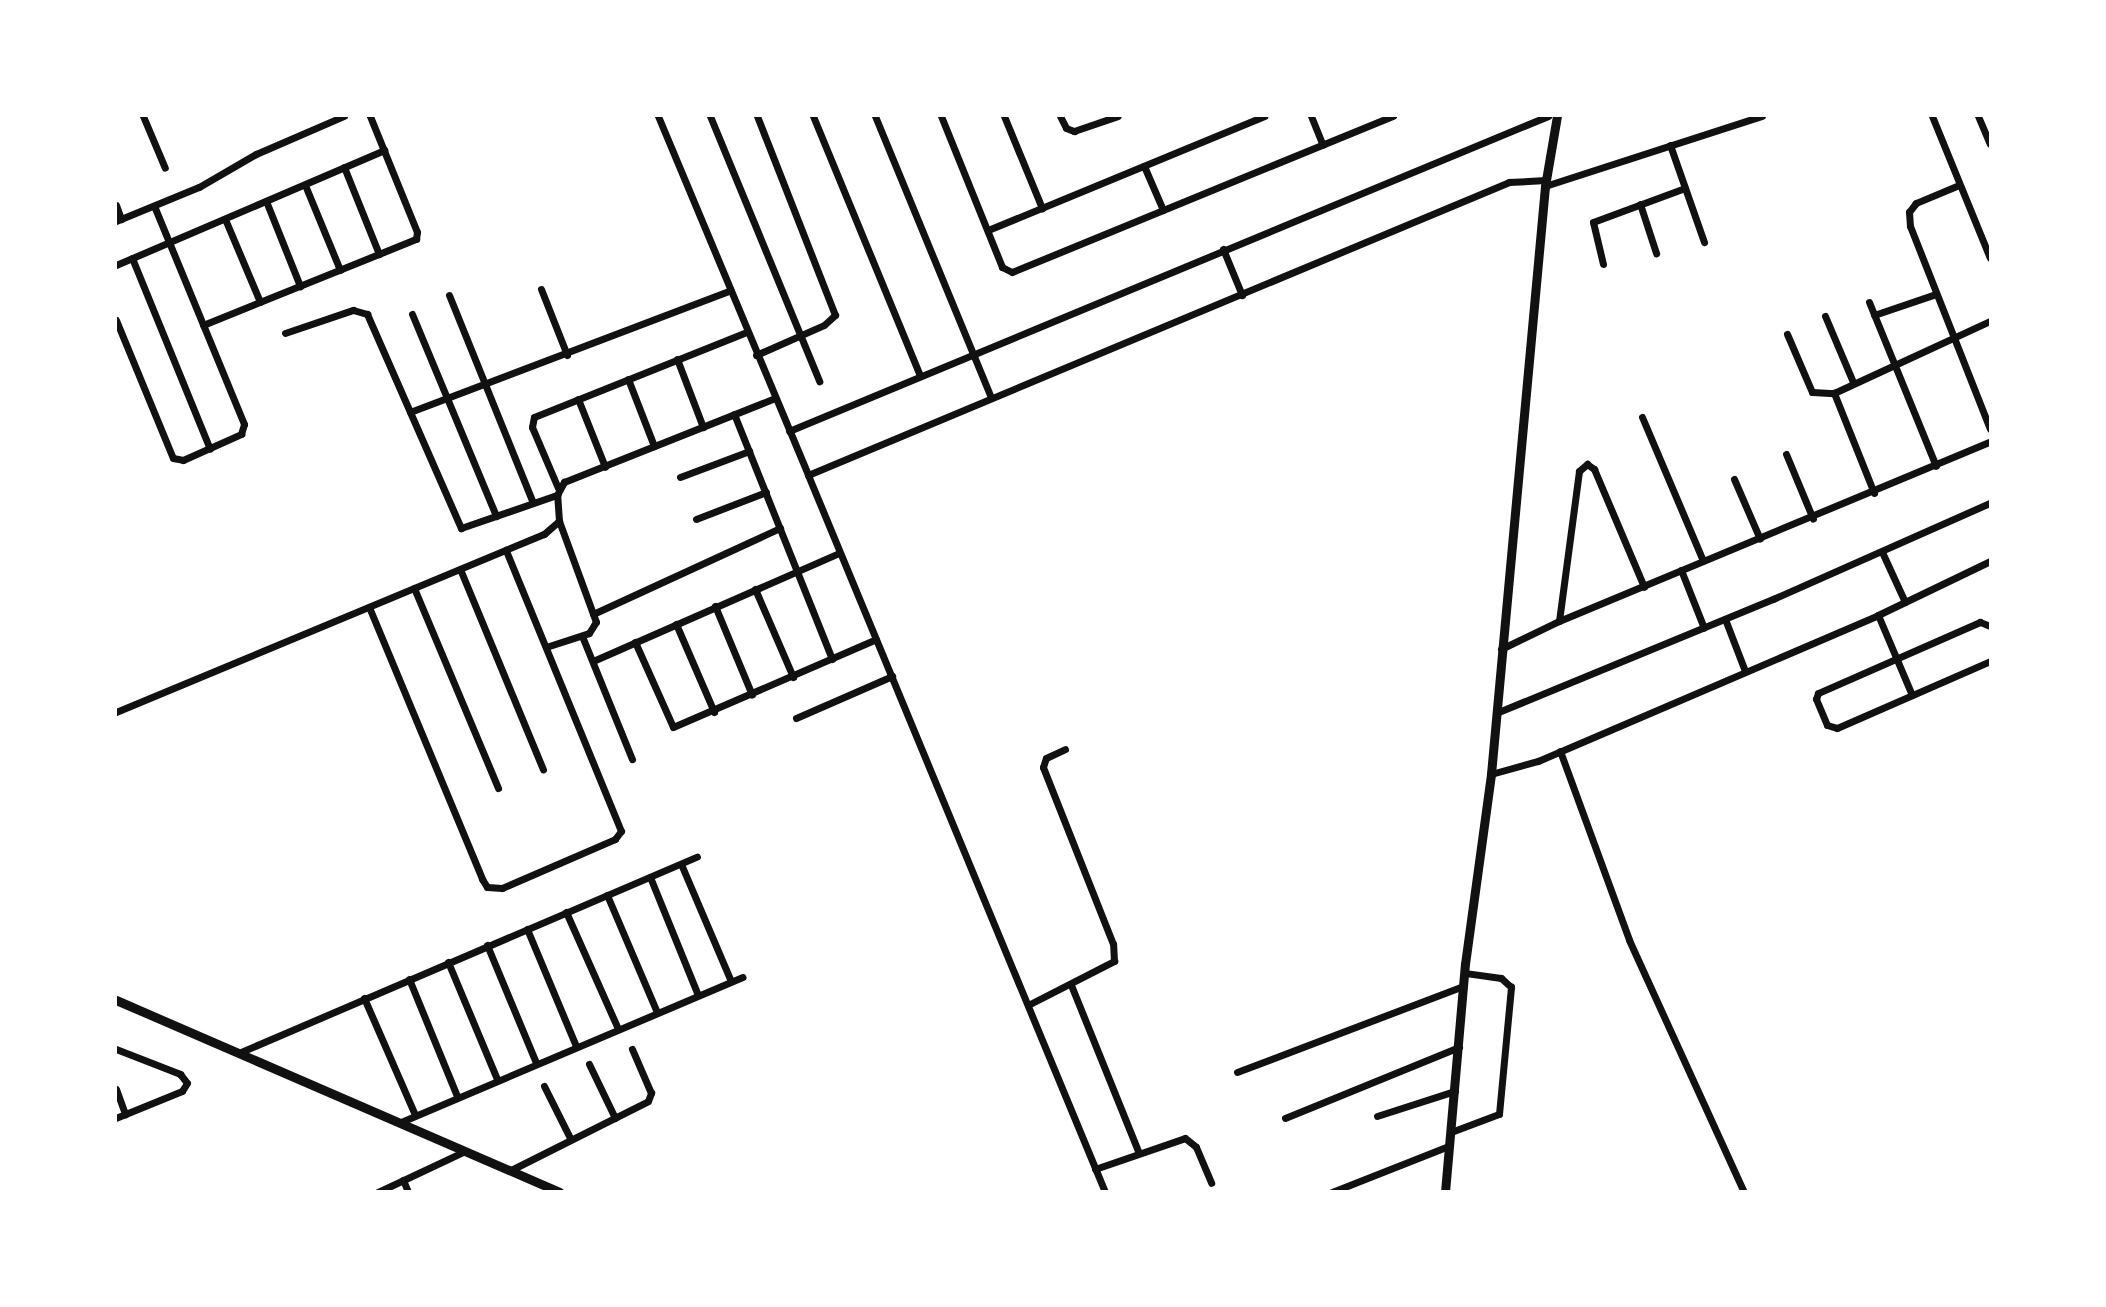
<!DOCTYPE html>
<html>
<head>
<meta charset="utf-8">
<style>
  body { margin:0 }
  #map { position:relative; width:2106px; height:1307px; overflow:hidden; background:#fff; font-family:"Noto Sans",sans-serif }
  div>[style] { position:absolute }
  .minor>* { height:7px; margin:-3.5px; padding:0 3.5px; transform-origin:3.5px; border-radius:3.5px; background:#111 }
  .tertiary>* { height:9px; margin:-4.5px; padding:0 4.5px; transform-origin:4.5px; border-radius:4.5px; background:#111 }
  span { translate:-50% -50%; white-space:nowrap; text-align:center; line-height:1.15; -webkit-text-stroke:5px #fff; paint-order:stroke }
  .frame { position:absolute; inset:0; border:117px solid #fff; pointer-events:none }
</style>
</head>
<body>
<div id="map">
  <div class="minor">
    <div style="left:143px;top:116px;width:56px;rotate:67.1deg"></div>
    <div style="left:658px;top:116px;width:389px;rotate:67.3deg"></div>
    <div style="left:808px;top:475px;width:760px;rotate:-22.68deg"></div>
    <div style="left:1509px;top:182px;width:37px;rotate:-3deg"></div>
    <div style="left:710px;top:116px;width:287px;rotate:67.6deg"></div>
    <div style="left:813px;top:116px;width:280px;rotate:67.6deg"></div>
    <div style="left:875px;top:116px;width:305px;rotate:67.6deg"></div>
    <div style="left:941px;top:116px;width:163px;rotate:68deg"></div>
    <div style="left:1002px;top:267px;width:11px;rotate:27deg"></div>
    <div style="left:1012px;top:272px;width:412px;rotate:-22.3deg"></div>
    <div style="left:1004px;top:116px;width:100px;rotate:67.6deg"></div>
    <div style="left:1060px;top:116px;width:13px;rotate:63deg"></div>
    <div style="left:1066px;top:128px;width:9px;rotate:21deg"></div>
    <div style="left:1074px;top:131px;width:46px;rotate:-18.8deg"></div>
    <div style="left:1311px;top:116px;width:31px;rotate:68deg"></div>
    <div style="left:1932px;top:116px;width:153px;rotate:67.8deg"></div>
    <div style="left:1978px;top:116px;width:30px;rotate:67deg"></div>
    <div style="left:1670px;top:145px;width:103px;rotate:70.7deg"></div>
    <div style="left:1144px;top:166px;width:48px;rotate:66.6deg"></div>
    <div style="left:344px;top:167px;width:94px;rotate:68.1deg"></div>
    <div style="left:305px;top:185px;width:92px;rotate:67.6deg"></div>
    <div style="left:1959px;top:185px;width:47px;rotate:157.3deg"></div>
    <div style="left:1916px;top:203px;width:11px;rotate:128deg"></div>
    <div style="left:1909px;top:212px;width:14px;rotate:86deg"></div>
    <div style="left:1910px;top:226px;width:218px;rotate:68.5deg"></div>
    <div style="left:1545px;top:186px;width:228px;rotate:-17.9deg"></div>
    <div style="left:266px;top:201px;width:92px;rotate:68.2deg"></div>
    <div style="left:1640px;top:204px;width:52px;rotate:71.9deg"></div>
    <div style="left:116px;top:205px;width:15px;rotate:70deg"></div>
    <div style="left:225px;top:219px;width:90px;rotate:67.1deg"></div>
    <div style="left:116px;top:221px;width:90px;rotate:-22.3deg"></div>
    <div style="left:199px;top:187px;width:66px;rotate:-30.1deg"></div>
    <div style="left:256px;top:154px;width:96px;rotate:-23.4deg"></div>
    <div style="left:988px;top:230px;width:299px;rotate:-22.4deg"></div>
    <div style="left:1223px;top:249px;width:50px;rotate:67.6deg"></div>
    <div style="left:132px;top:258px;width:206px;rotate:67.8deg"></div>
    <div style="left:1603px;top:264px;width:43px;rotate:-103.4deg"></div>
    <div style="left:1593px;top:222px;width:98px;rotate:-20.3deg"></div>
    <div style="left:116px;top:265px;width:292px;rotate:-23.2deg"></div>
    <div style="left:541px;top:289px;width:71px;rotate:68.5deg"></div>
    <div style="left:449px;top:295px;width:221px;rotate:68deg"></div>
    <div style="left:1869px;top:302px;width:177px;rotate:67.8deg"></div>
    <div style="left:412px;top:314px;width:219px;rotate:67.4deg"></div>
    <div style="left:1874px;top:315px;width:65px;rotate:-18.7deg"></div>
    <div style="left:1825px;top:316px;width:72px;rotate:67deg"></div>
    <div style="left:116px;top:320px;width:149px;rotate:67.6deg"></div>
    <div style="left:173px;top:458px;width:10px;rotate:11deg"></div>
    <div style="left:183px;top:460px;width:64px;rotate:-24.1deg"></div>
    <div style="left:241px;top:434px;width:10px;rotate:-73deg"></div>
    <div style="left:244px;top:424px;width:236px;rotate:-112.4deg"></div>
    <div style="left:203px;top:325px;width:230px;rotate:-22deg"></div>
    <div style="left:416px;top:239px;width:7px;rotate:-82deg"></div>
    <div style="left:417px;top:232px;width:125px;rotate:-112.1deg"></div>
    <div style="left:285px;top:333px;width:72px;rotate:-18.7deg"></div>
    <div style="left:353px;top:310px;width:15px;rotate:16deg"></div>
    <div style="left:367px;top:314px;width:234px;rotate:66.3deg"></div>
    <div style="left:461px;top:528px;width:102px;rotate:-19deg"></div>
    <div style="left:1787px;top:334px;width:63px;rotate:66.7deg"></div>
    <div style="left:1812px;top:392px;width:22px;rotate:3deg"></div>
    <div style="left:756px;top:355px;width:74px;rotate:-23.8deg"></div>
    <div style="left:824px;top:325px;width:15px;rotate:-42deg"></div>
    <div style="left:835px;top:315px;width:214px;rotate:-111.4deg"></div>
    <div style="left:677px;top:359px;width:73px;rotate:69.1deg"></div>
    <div style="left:628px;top:379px;width:72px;rotate:68.8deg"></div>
    <div style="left:578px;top:399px;width:73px;rotate:68.3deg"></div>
    <div style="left:410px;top:412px;width:343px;rotate:-20.8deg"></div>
    <div style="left:734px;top:414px;width:264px;rotate:68.2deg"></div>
    <div style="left:1642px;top:417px;width:156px;rotate:67deg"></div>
    <div style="left:789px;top:431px;width:822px;rotate:-22.54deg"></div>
    <div style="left:1786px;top:454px;width:70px;rotate:67.4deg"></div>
    <div style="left:808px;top:475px;width:776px;rotate:67.5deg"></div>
    <div style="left:680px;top:477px;width:74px;rotate:-20.6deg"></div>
    <div style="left:1734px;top:479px;width:65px;rotate:66.6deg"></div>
    <div style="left:558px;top:488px;width:66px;rotate:-113.1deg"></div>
    <div style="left:532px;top:427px;width:10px;rotate:-79deg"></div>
    <div style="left:534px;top:417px;width:229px;rotate:-21.8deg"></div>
    <div style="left:1874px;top:493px;width:108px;rotate:-111.8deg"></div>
    <div style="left:1834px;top:393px;width:172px;rotate:-24.8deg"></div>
    <div style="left:696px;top:519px;width:75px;rotate:-21.1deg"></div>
    <div style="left:1882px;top:552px;width:55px;rotate:65.3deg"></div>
    <div style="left:460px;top:569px;width:217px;rotate:67.5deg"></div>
    <div style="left:1681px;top:570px;width:62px;rotate:68.4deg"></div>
    <div style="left:414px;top:588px;width:217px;rotate:67.2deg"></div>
    <div style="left:755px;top:589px;width:96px;rotate:66.6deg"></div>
    <div style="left:715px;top:606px;width:96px;rotate:67.4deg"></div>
    <div style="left:369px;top:607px;width:295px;rotate:67.4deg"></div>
    <div style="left:482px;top:879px;width:9px;rotate:58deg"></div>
    <div style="left:487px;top:887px;width:15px;rotate:4deg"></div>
    <div style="left:502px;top:888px;width:123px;rotate:-23.4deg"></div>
    <div style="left:615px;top:839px;width:10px;rotate:-53deg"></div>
    <div style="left:621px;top:831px;width:304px;rotate:-112.3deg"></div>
    <div style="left:593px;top:614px;width:206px;rotate:-24.7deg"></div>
    <div style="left:1878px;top:615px;width:87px;rotate:67deg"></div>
    <div style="left:1725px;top:619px;width:56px;rotate:69deg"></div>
    <div style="left:1559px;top:621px;width:151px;rotate:-82.4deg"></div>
    <div style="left:1579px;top:471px;width:11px;rotate:-41deg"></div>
    <div style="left:1587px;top:464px;width:9px;rotate:36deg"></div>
    <div style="left:1594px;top:469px;width:128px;rotate:67deg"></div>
    <div style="left:676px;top:624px;width:96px;rotate:66.6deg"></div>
    <div style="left:1990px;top:626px;width:11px;rotate:-158deg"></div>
    <div style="left:1980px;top:622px;width:177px;rotate:156.3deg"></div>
    <div style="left:1818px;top:693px;width:6px;rotate:108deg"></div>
    <div style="left:1816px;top:699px;width:28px;rotate:67deg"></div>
    <div style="left:1827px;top:725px;width:10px;rotate:17deg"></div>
    <div style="left:1837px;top:728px;width:167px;rotate:-23.6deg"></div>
    <div style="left:582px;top:636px;width:133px;rotate:67.9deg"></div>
    <div style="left:635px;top:642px;width:93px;rotate:65.9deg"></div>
    <div style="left:673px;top:727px;width:221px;rotate:-23.4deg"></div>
    <div style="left:546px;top:647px;width:45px;rotate:-18deg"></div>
    <div style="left:589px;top:633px;width:13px;rotate:-58deg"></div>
    <div style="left:596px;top:622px;width:108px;rotate:-110.1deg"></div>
    <div style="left:1501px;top:649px;width:64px;rotate:-25.8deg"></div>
    <div style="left:1559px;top:621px;width:467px;rotate:-22.6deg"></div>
    <div style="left:593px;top:661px;width:269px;rotate:-23.7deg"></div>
    <div style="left:116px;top:712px;width:464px;rotate:-22.6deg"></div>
    <div style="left:544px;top:534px;width:20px;rotate:-41deg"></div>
    <div style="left:559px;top:521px;width:26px;rotate:-94deg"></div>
    <div style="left:557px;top:495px;width:15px;rotate:-62deg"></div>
    <div style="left:564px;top:482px;width:227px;rotate:-21.7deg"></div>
    <div style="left:1496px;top:713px;width:300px;rotate:-22.4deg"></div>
    <div style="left:1773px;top:599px;width:237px;rotate:-23.9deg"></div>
    <div style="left:796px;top:718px;width:105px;rotate:-23.6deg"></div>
    <div style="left:1560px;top:751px;width:201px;rotate:69.9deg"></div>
    <div style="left:1629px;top:940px;width:277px;rotate:65.5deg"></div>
    <div style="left:1491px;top:774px;width:49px;rotate:-15.5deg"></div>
    <div style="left:1538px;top:761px;width:370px;rotate:-23.2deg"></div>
    <div style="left:1878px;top:615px;width:124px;rotate:-25.7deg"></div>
    <div style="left:681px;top:864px;width:127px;rotate:66.9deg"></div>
    <div style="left:650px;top:877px;width:127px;rotate:67.9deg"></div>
    <div style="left:607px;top:895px;width:127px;rotate:66.9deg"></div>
    <div style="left:566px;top:912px;width:128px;rotate:66deg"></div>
    <div style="left:527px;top:929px;width:127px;rotate:67.3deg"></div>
    <div style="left:487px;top:945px;width:128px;rotate:67.4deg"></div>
    <div style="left:448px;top:962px;width:127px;rotate:67.3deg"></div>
    <div style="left:409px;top:979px;width:126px;rotate:67.7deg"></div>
    <div style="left:1071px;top:985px;width:181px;rotate:68deg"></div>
    <div style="left:364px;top:998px;width:128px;rotate:66.4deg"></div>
    <div style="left:1028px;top:1005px;width:97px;rotate:-27.1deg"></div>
    <div style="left:1114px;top:961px;width:17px;rotate:-93deg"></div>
    <div style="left:1113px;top:944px;width:190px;rotate:-111.6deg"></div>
    <div style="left:1043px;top:767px;width:9px;rotate:-72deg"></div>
    <div style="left:1046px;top:758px;width:21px;rotate:-25deg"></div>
    <div style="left:116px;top:1049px;width:69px;rotate:21.3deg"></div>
    <div style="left:180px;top:1074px;width:11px;rotate:52deg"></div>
    <div style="left:187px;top:1083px;width:9px;rotate:122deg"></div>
    <div style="left:182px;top:1091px;width:71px;rotate:157.8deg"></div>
    <div style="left:241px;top:1052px;width:496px;rotate:-23.2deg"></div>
    <div style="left:589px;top:1064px;width:60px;rotate:64.3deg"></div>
    <div style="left:1237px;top:1072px;width:242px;rotate:-20.8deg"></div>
    <div style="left:544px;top:1086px;width:60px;rotate:63.4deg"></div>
    <div style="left:116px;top:1089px;width:27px;rotate:70deg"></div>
    <div style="left:1377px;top:1116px;width:82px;rotate:-17.8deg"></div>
    <div style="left:1285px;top:1118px;width:188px;rotate:-22.2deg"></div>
    <div style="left:401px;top:1122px;width:371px;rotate:-23deg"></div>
    <div style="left:1451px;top:1132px;width:51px;rotate:-20.6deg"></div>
    <div style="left:1499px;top:1114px;width:128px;rotate:-84.6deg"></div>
    <div style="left:1511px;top:987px;width:13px;rotate:-138deg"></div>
    <div style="left:1501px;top:978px;width:37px;rotate:-172deg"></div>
    <div style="left:1095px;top:1169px;width:95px;rotate:-19deg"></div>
    <div style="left:1185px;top:1138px;width:14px;rotate:39deg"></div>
    <div style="left:1196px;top:1147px;width:39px;rotate:67deg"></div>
    <div style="left:511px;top:1170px;width:153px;rotate:-26.7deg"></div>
    <div style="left:648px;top:1101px;width:9px;rotate:-69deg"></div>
    <div style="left:651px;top:1093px;width:48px;rotate:-113.4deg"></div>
    <div style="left:403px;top:1180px;width:13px;rotate:67deg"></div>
    <div style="left:378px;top:1192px;width:96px;rotate:-25.2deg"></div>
    <div style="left:1332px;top:1192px;width:126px;rotate:-21.5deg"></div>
  </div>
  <div class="tertiary">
    <div style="left:116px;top:1000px;width:483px;rotate:23.4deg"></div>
    <div style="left:1445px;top:1192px;width:229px;rotate:-85deg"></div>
    <div style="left:1465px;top:964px;width:192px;rotate:-82.2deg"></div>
    <div style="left:1491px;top:774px;width:590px;rotate:-84.75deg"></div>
    <div style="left:1545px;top:186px;width:71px;rotate:-80.3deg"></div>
  </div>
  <div class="frame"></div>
</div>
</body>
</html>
